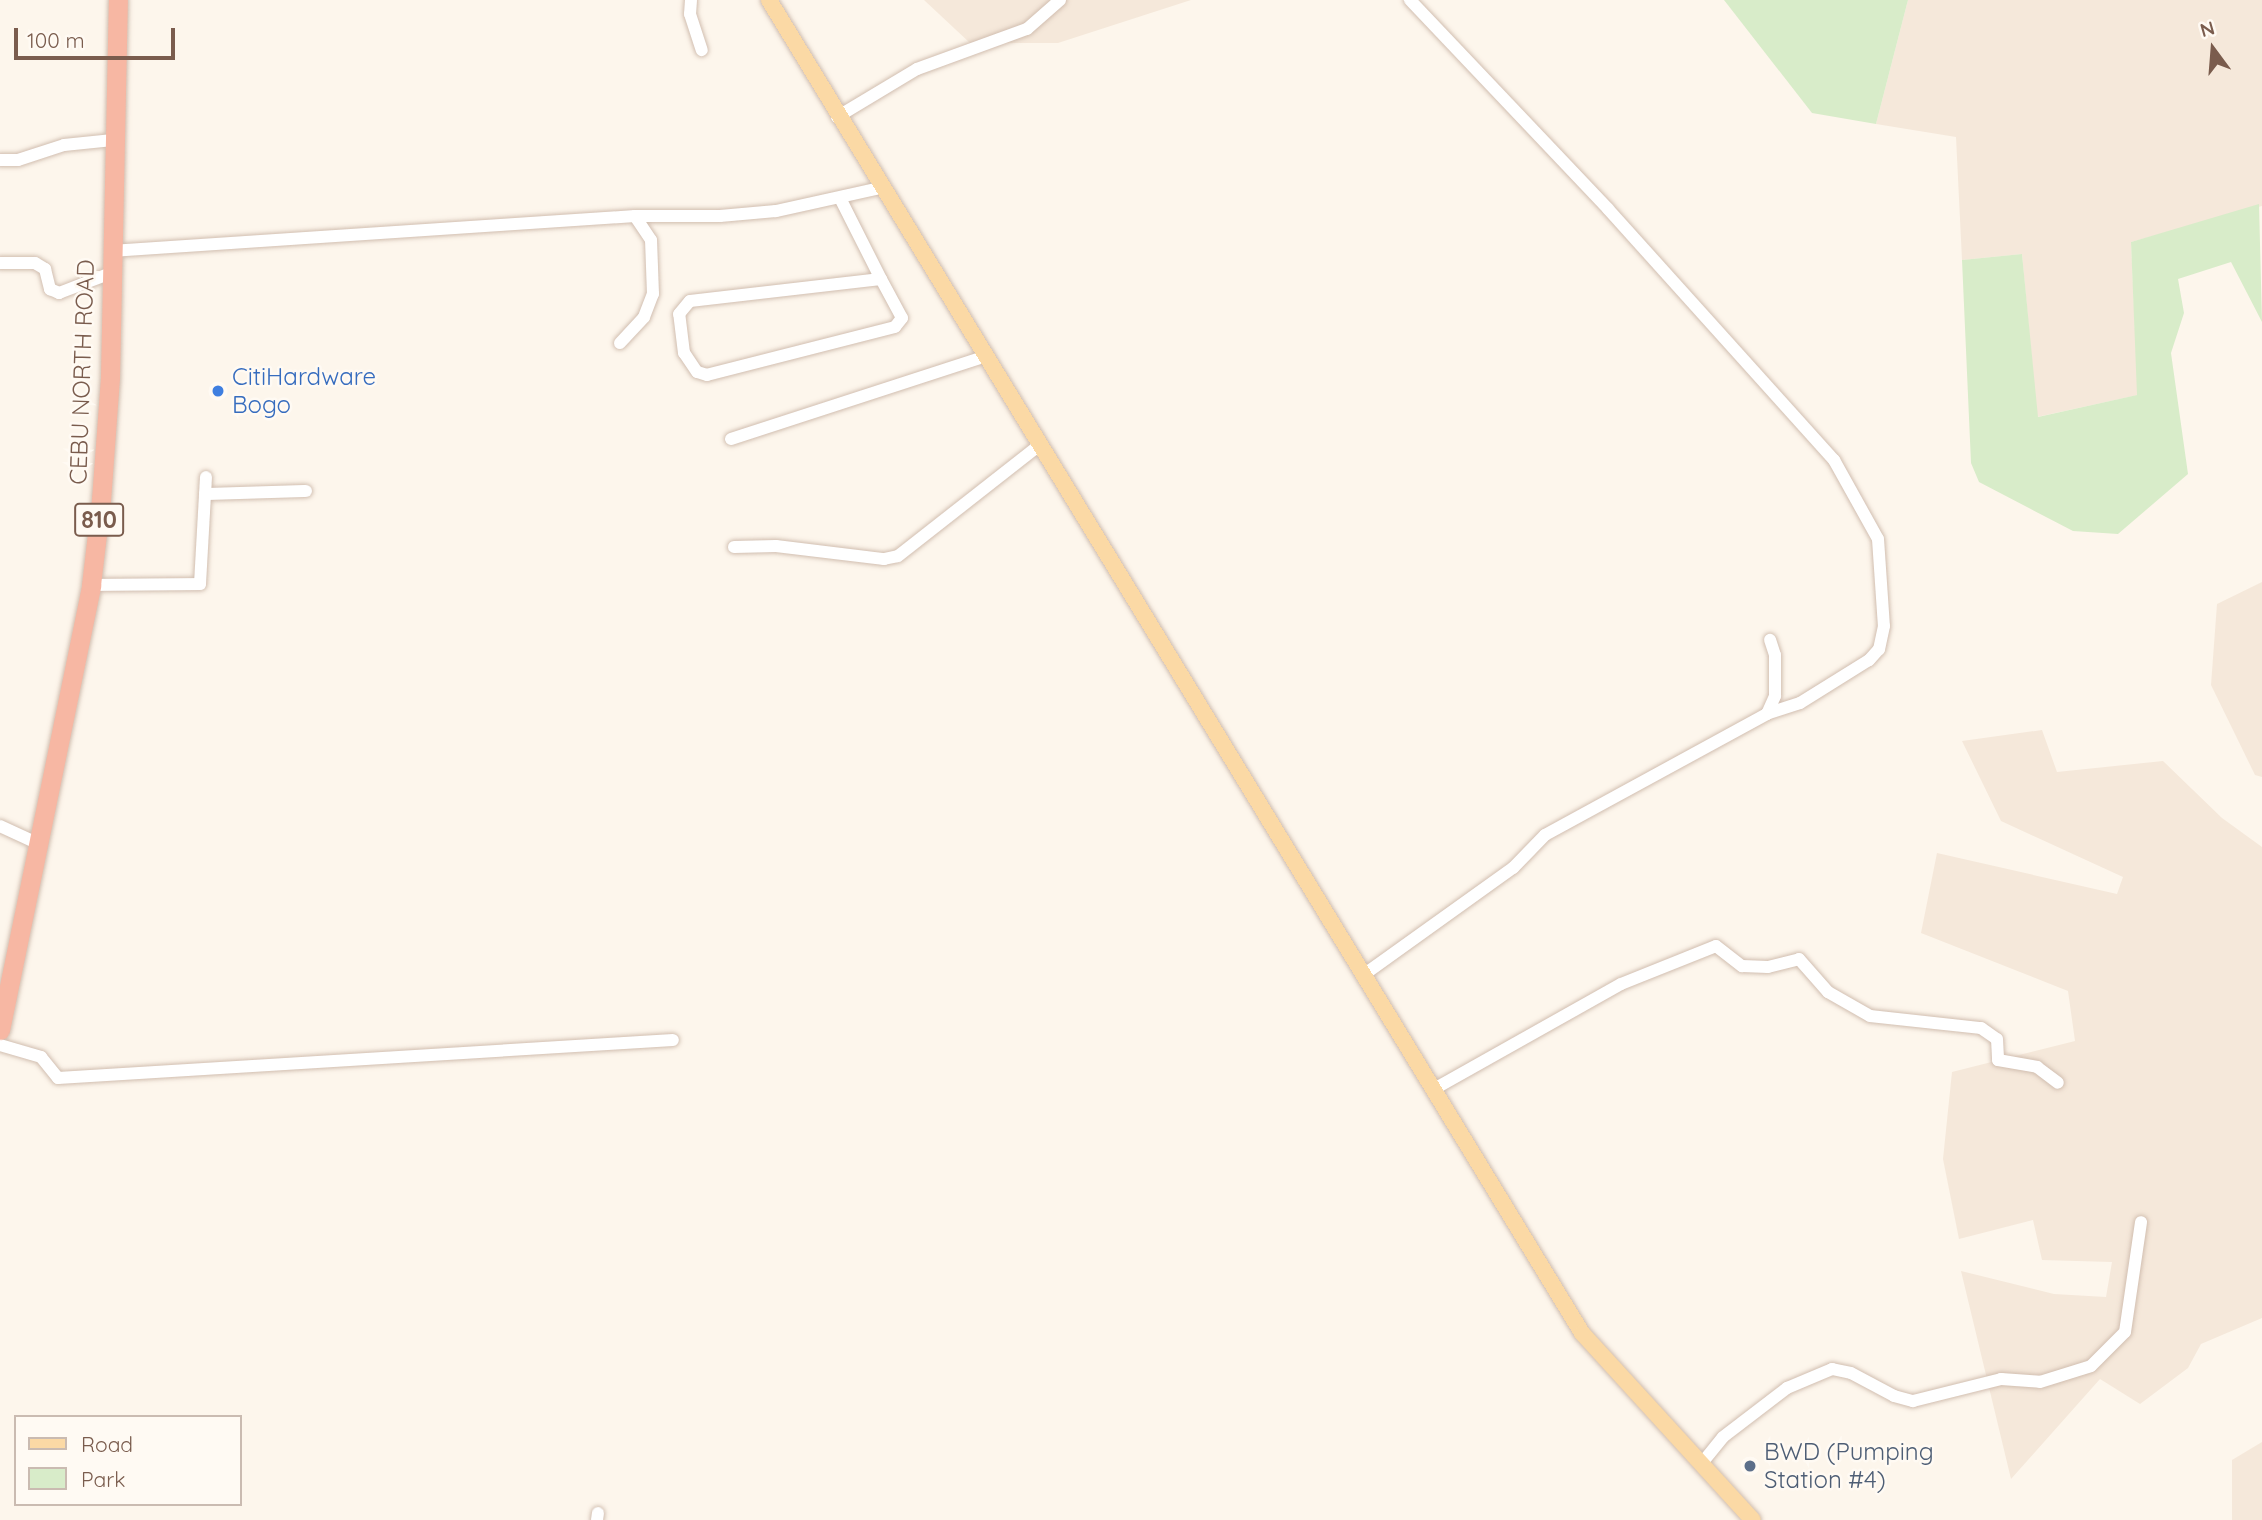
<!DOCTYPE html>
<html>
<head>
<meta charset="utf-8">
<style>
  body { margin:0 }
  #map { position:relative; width:2262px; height:1520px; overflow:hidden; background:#fdf6ec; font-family:Quicksand,sans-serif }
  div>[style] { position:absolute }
  .residential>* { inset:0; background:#f5e8da }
  .green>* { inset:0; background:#d8ecc9 }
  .roads { filter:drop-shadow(0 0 2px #d1beb0) drop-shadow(0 0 2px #d1beb0) }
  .minor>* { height:12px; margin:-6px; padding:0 6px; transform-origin:6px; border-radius:6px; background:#fff }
  .major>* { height:16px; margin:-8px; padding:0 8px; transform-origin:8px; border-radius:8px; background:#fbd9a5 }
  .highway>* { height:19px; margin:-9.5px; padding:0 9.5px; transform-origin:9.5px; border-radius:9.5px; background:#f7b7a3 }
  .dots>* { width:19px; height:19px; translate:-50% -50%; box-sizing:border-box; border:4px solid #fffaf3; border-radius:50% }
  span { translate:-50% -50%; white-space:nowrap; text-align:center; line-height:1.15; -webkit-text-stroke:5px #fffaf3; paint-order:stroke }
  .shield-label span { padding:2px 5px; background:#fffaf3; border:2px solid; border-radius:5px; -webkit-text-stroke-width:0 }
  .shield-label { font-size:23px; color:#7a5c4d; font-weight:700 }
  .street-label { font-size:24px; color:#7a5c4d }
  .shop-label { font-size:24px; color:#366cbe }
  .left { translate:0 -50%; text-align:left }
  .service-label { font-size:24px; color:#4e5e75 }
  .legend { position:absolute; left:14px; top:1415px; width:228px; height:91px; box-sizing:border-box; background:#fffaf3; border:2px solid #cabbb1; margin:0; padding:9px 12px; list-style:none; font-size:21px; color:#7a5c4d }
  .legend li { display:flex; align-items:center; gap:14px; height:35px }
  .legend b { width:35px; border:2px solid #cabbb1 }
  .north { position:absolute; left:2178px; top:14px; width:70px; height:70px; -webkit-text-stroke:5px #fffaf3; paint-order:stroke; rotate:344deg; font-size:19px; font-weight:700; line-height:28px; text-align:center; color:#7a5c4d }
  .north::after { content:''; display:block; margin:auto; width:24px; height:32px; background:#7a5c4d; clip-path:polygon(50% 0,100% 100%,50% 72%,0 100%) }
  .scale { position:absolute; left:14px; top:28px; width:161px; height:32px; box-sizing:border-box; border:4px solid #7a5c4d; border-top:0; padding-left:9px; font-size:21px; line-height:24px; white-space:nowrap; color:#7a5c4d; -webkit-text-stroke:5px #fffaf3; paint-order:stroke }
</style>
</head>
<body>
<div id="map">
  <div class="residential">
    <div style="clip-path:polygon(924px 0,1191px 0,1058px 43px,970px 43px)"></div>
    <div style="clip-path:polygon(1908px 0,2262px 0,2262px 206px,2131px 242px,2138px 395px,2037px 417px,2022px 254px,1962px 260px,1956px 137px,1876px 124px)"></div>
    <div style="clip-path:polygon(2262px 582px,2262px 777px,2255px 775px,2211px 685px,2217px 604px)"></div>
    <div style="clip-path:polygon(2042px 730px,2057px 772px,2163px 761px,2222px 818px,2262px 847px,2262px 1318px,2201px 1344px,2188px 1368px,2140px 1404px,2100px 1379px,2011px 1479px,1961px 1271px,2054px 1294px,2106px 1297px,2112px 1262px,2042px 1260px,2033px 1220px,1959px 1239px,1943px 1159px,1952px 1072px,2075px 1041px,2068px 991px,1921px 933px,1937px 853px,2117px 894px,2123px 877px,2001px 821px,1962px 741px)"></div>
    <div style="clip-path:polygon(2262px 1442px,2262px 1520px,2232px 1520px,2232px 1460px)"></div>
  </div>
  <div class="green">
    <div style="clip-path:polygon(1724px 0,1908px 0,1876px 124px,1812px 113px)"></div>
    <div style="clip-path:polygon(2259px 204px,2262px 322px,2231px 262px,2178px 279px,2184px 313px,2171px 353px,2188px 474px,2118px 534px,2073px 531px,1979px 482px,1971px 463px,1962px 260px,2022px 254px,2038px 417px,2137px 395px,2131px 242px)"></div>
  </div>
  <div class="roads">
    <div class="minor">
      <div style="left:691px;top:0;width:14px;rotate:94deg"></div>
      <div style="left:690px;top:14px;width:38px;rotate:72deg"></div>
      <div style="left:1410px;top:0;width:288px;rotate:46.5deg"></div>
      <div style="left:1608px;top:209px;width:338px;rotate:48deg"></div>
      <div style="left:1834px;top:460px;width:90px;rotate:60.9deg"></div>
      <div style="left:1878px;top:539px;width:87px;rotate:86.1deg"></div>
      <div style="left:1884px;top:626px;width:24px;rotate:102deg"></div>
      <div style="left:1879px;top:649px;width:15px;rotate:132deg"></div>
      <div style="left:1869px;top:660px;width:81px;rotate:148.1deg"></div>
      <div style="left:1800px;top:703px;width:35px;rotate:162deg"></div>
      <div style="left:837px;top:117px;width:93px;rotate:-31deg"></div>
      <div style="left:917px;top:69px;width:117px;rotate:-20deg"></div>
      <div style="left:1027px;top:29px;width:44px;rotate:-41.3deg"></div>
      <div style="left:0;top:160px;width:18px"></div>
      <div style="left:18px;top:160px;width:48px;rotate:-18.1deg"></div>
      <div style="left:64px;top:145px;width:49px;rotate:-5.8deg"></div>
      <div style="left:840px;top:198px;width:91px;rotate:63.2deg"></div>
      <div style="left:111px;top:251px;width:525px;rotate:-3.82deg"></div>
      <div style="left:635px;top:216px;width:85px"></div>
      <div style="left:720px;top:216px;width:56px;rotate:-5.1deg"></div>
      <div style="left:776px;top:211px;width:107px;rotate:-12.4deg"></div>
      <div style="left:0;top:263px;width:35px"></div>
      <div style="left:35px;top:263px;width:12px;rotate:31deg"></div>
      <div style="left:45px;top:269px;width:21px;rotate:76deg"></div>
      <div style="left:50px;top:289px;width:10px;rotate:24deg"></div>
      <div style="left:59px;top:293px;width:56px;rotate:-21deg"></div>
      <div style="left:881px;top:279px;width:44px;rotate:61.7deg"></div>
      <div style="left:902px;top:318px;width:11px;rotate:128deg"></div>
      <div style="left:895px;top:327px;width:194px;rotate:165.7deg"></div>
      <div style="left:707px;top:375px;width:10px;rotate:-163deg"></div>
      <div style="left:697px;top:372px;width:23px;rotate:-124deg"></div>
      <div style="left:684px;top:353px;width:39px;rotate:-97deg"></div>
      <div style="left:679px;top:314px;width:17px;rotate:-50deg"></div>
      <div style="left:690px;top:301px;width:192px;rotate:-6.6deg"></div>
      <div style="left:620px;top:343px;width:35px;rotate:-47deg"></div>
      <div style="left:644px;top:317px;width:25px;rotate:-69deg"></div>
      <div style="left:653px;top:294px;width:54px;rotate:-92.1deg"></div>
      <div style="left:651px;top:240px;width:29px;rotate:-124deg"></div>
      <div style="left:731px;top:439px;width:265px;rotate:-18deg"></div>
      <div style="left:205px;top:494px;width:101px;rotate:-1.7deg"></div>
      <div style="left:734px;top:547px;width:42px;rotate:-1.4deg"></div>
      <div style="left:776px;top:546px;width:109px;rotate:6.9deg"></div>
      <div style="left:884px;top:559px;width:14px;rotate:-12deg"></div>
      <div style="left:898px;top:556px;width:182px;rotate:-38.1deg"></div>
      <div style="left:91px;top:585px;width:109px;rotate:-0.5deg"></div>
      <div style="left:200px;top:584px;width:107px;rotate:-86.8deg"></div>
      <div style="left:0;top:826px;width:43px;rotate:24.8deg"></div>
      <div style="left:1362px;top:976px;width:186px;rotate:-35.6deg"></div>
      <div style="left:1513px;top:868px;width:46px;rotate:-45.9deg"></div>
      <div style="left:1545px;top:835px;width:253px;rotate:-28.6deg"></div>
      <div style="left:1767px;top:714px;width:20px;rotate:-66deg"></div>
      <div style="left:1775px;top:696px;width:41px;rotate:-90deg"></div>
      <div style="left:1775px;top:655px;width:16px;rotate:-108deg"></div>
      <div style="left:0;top:1045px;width:43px;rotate:16.3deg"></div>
      <div style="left:41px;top:1057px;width:27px;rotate:51deg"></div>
      <div style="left:58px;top:1078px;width:616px;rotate:-3.54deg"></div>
      <div style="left:1434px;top:1089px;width:214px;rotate:-29.3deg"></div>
      <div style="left:1621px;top:984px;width:102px;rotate:-21.8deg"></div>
      <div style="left:1716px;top:946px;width:33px;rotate:38deg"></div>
      <div style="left:1742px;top:966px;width:26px;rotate:2deg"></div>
      <div style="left:1768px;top:967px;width:32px;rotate:-14deg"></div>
      <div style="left:1799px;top:959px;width:44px;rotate:48.7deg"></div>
      <div style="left:1828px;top:992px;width:48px;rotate:29.7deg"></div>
      <div style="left:1870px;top:1016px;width:112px;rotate:6.2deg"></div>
      <div style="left:1981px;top:1028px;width:19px;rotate:35deg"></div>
      <div style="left:1997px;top:1039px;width:21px;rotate:87deg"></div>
      <div style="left:1998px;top:1060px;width:40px;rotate:10deg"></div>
      <div style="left:2037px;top:1067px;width:26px;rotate:37deg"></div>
      <div style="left:1702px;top:1463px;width:33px;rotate:-51deg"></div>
      <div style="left:1723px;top:1437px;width:81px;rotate:-37.4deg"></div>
      <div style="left:1787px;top:1388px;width:49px;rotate:-22.9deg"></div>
      <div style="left:1832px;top:1369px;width:19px;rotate:12deg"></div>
      <div style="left:1851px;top:1373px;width:49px;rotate:28.1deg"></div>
      <div style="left:1894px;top:1396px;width:20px;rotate:15deg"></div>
      <div style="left:1913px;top:1401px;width:91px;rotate:-14deg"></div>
      <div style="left:2001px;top:1379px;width:39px;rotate:4deg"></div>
      <div style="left:2040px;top:1382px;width:53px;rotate:-17.4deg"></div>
      <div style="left:2091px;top:1366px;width:48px;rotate:-45deg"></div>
      <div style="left:2125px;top:1332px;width:111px;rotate:-81.7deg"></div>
      <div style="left:597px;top:1520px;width:7px;rotate:-82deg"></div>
    </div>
    <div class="major">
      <div style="left:769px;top:0;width:1561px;rotate:58.62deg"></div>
      <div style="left:1582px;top:1333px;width:253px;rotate:47.6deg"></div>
    </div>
    <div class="highway">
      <div style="left:0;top:1030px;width:454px;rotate:-78.4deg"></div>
      <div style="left:91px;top:585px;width:86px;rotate:-83.3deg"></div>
      <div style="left:101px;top:500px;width:123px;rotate:-85.8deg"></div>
      <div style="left:110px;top:377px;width:377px;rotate:-88.8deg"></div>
    </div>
  </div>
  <div class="dots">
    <div style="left:218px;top:391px;background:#3f7fe0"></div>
    <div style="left:1750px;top:1466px;background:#5c6f8a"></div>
  </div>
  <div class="shield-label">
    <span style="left:99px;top:520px">810</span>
  </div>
  <div class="street-label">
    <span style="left:82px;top:372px;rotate:-88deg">CEBU NORTH ROAD</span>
  </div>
  <div class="shop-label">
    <span class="left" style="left:232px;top:391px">CitiHardware<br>Bogo</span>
  </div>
  <div class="service-label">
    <span class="left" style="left:1764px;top:1466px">BWD (Pumping<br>Station #4)</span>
  </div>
  <ul class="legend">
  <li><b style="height:9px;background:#fbd9a5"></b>Road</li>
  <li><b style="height:19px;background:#d8ecc9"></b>Park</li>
  </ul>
  <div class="north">N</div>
  <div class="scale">100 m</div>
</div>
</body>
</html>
